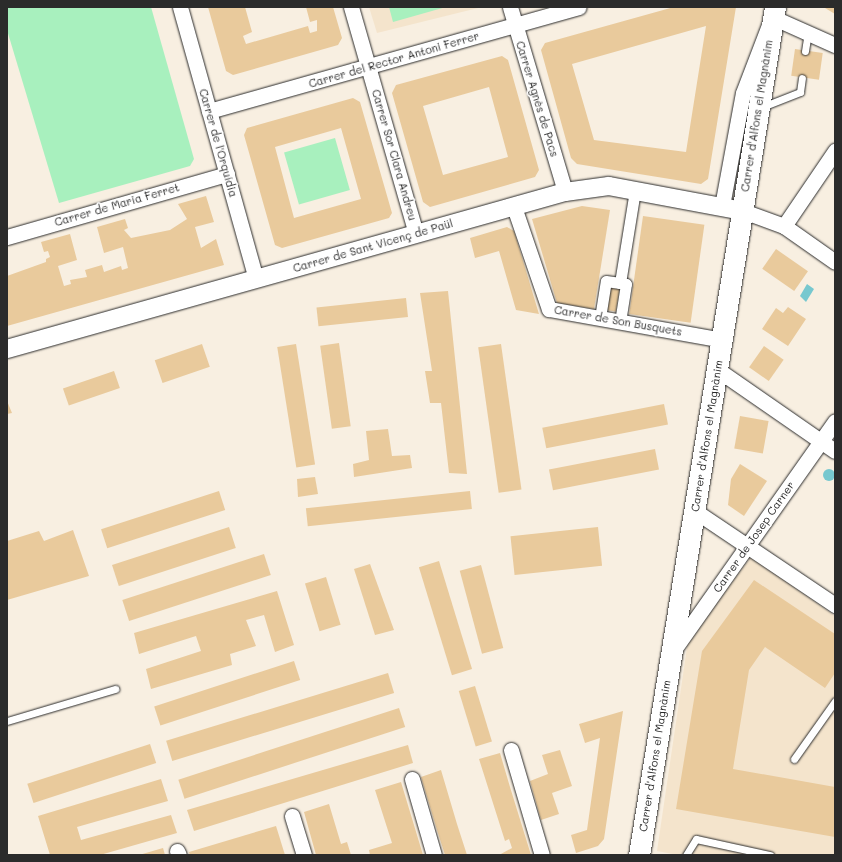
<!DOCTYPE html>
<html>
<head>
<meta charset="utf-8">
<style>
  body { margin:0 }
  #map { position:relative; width:842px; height:862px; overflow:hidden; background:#f8efe1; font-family:Mali,sans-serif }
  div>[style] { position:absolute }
  .built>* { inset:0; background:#f4e4cc }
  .green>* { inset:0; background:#a8f0be; transform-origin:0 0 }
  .water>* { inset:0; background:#77c8cf }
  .round { border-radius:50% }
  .building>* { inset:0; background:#e9ca9c; transform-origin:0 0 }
  .roads { filter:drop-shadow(0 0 1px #2b2b2b) drop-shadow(0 0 1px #2b2b2b) }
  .service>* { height:7px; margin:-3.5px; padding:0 3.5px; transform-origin:3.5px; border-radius:3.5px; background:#fff }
  .pedestrian>* { height:11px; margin:-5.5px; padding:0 5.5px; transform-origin:5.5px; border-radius:5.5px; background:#fff }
  .minor>* { height:15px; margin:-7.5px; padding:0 7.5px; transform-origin:7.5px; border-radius:7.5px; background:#fff }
  .tertiary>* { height:18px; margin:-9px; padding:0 9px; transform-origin:9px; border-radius:9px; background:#fff }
  .secondary>* { height:21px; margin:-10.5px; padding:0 10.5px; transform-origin:10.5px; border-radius:10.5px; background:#fff }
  span { translate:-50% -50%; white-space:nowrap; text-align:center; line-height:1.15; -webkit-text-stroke:3.5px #fff; paint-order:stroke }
  .street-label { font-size:11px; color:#2b2b2b }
  .frame { position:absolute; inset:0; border:8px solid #2b2b2b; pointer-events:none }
</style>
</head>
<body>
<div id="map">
  <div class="built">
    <div style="clip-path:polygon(369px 7px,482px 7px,377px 33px)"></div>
    <div style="clip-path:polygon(751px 557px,835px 616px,835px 855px,678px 855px,657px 851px,688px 641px)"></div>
  </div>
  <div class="green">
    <div style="clip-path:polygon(7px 7px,151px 7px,194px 159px,190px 166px,59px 203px,7px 30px)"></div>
    <div style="clip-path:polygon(389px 7px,446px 7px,393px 22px)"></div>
    <div style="left:335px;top:138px;width:54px;height:53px;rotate:74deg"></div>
  </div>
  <div class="water">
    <div style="clip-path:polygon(807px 284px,814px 289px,806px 302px,800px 296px)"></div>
    <div class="round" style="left:823px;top:469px;width:12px;height:12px"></div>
  </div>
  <div class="building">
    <div style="clip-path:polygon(208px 7px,245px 7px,252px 32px,243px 36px,246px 44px,308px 26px,310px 33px,317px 31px,317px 20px,310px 22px,306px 7px,333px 7px,342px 38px,338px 45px,233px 75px,226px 71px)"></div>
    <div style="clip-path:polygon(evenodd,674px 7px,736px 7px,708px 179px,701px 184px,577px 164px,571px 158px,541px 50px,545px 43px,674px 7px,706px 26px,686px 152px,594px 140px,572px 64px,706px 26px)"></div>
    <div style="clip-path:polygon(825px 7px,835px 7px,835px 14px,825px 8px)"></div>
    <div style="left:795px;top:49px;width:28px;height:27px;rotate:8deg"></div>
    <div style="clip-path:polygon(evenodd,502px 56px,508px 60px,539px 170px,535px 177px,430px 207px,423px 202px,392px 93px,396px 85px,502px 56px,489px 87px,508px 157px,443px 175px,423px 106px,489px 87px)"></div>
    <div style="clip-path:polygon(evenodd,353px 98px,360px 102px,392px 213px,389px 218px,282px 248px,275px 245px,244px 135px,247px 128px,353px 98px,341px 128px,361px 199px,294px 218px,275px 147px,341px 128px)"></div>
    <div style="clip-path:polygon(206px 196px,214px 222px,195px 227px,201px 248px,216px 239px,224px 265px,7px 326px,7px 276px,46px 262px,46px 259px,50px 257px,48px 251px,44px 252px,41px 242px,70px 234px,77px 260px,58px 266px,64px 286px,71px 284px,70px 280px,87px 277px,85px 270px,102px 265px,104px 272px,121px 266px,122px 270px,128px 268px,123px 247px,104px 253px,97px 227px,125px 219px,128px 228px,124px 230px,131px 238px,170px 230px,187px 219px,178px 204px)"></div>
    <div style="clip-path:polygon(582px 206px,610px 210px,594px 309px,557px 303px,532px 219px)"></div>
    <div style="left:643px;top:216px;width:62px;height:99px;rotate:8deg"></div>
    <div style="clip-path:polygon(507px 227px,514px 231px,539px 314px,516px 310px,499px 251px,475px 258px,470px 238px)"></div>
    <div style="left:776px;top:249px;width:39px;height:24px;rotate:35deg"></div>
    <div style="left:609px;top:287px;width:11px;height:23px;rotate:10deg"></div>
    <div style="clip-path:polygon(448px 291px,467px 474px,449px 473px,441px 403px,430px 403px,425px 371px,432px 371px,420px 293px)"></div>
    <div style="left:406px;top:298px;width:19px;height:90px;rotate:84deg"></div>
    <div style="clip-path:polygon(788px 307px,806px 319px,788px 346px,762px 329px,776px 308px,783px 313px)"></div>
    <div style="left:339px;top:343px;width:84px;height:19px;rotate:82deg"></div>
    <div style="left:202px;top:344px;width:24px;height:50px;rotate:71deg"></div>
    <div style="left:296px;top:344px;width:122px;height:19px;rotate:81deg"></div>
    <div style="left:501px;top:344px;width:147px;height:23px;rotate:82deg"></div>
    <div style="left:764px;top:346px;width:24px;height:26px;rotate:35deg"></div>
    <div style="left:114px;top:371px;width:18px;height:54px;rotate:71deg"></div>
    <div style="clip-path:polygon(7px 401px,12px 413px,7px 414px)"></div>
    <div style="left:664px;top:404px;width:21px;height:124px;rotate:79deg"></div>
    <div style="left:740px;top:416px;width:29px;height:33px;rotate:10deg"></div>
    <div style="clip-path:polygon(388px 429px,392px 456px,410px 455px,412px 468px,354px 477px,353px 464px,369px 460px,366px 431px)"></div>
    <div style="left:655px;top:449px;width:21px;height:108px;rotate:79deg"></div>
    <div style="clip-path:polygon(740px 464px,767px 481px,744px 516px,728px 505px,731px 479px)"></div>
    <div style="clip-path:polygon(315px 477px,318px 494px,298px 497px,297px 479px)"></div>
    <div style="left:219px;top:491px;width:20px;height:124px;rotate:72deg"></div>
    <div style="left:470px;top:491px;width:18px;height:165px;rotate:84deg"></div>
    <div style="left:229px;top:527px;width:22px;height:123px;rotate:72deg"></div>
    <div style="left:598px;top:527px;width:39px;height:88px;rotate:84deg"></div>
    <div style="clip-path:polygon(73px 530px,89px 576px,7px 600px,7px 541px,39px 531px,44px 541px)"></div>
    <div style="left:264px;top:554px;width:22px;height:149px;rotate:72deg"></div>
    <div style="left:439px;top:561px;width:113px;height:21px;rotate:73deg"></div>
    <div style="clip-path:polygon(370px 564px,394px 630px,375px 635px,354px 569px)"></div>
    <div style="left:481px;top:565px;width:86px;height:22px;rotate:75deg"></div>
    <div style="left:326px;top:577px;width:50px;height:22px;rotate:73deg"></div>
    <div style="clip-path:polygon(754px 580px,835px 634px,835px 673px,825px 688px,765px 647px,749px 670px,733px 769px,835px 787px,835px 837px,676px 809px,702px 651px)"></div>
    <div style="clip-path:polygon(277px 591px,294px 645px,275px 652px,264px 615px,246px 620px,256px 646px,230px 654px,232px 665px,151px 689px,146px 669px,201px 651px,196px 636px,139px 654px,134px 633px)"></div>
    <div style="left:294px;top:661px;width:20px;height:147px;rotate:72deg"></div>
    <div style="left:388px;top:673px;width:21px;height:232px;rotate:73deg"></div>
    <div style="left:475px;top:686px;width:58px;height:17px;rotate:73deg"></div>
    <div style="left:399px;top:708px;width:20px;height:232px;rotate:72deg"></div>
    <div style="clip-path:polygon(623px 711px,604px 839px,598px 846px,576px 853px,571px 835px,587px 830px,600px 738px,585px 743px,579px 724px)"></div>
    <div style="left:150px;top:744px;width:20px;height:129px;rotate:72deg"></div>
    <div style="clip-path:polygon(408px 745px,413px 763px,194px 831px,187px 810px)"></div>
    <div style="clip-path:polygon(560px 750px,572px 786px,552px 793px,559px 814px,541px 820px,530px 781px,548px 774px,542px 755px)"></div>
    <div style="clip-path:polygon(500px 753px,510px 787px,531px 855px,499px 855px,512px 848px,509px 839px,505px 841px,479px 759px)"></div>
    <div style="clip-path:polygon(441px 770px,457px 824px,467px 855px,445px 855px,437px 830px,421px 777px)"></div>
    <div style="clip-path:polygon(161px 779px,168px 801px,77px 827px,81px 840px,171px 815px,177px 833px,100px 855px,50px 855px,38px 816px)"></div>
    <div style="clip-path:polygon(401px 782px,423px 855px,370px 855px,369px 850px,392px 843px,375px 790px)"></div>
    <div style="clip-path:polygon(329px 804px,341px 844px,347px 842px,351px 855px,316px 855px,304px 812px)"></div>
    <div style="clip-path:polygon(276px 826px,285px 855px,190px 855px,189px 852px)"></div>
    <div style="clip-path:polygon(163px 848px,165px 855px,139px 855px)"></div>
  </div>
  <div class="roads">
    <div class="service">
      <div style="left:805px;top:51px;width:20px;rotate:-81deg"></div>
      <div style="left:762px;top:107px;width:41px;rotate:-21.5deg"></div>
      <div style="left:800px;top:92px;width:14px;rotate:-82deg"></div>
      <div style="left:7px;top:721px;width:113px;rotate:-16.5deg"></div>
      <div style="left:794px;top:759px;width:71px;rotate:-54.7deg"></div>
      <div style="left:686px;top:855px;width:19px;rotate:-58deg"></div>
      <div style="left:696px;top:839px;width:76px;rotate:12.2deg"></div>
    </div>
    <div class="pedestrian">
      <div style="left:620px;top:283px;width:94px;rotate:-80.8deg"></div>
      <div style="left:600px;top:318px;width:37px;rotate:-81deg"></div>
      <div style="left:606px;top:281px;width:14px;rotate:8deg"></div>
      <div style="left:620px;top:283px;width:6px;rotate:9deg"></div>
      <div style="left:626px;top:284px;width:38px;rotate:99deg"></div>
    </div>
    <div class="minor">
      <div style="left:180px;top:7px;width:282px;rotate:74.4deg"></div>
      <div style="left:351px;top:7px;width:236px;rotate:74deg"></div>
      <div style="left:510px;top:7px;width:193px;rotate:73.4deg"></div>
      <div style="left:209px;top:111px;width:384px;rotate:-15.7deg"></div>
      <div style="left:722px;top:206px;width:115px;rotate:-79.5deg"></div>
      <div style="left:743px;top:93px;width:81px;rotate:-69.1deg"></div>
      <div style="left:772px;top:17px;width:69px;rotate:24deg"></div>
      <div style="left:514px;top:207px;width:108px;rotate:71.1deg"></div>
      <div style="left:549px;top:309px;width:177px;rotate:10.1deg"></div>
      <div style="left:743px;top:211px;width:44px;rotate:20.1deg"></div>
      <div style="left:784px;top:226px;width:62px;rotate:35.2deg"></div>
      <div style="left:784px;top:226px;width:91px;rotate:-55.8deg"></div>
      <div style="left:7px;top:237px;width:229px;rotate:-16deg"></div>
      <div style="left:718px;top:370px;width:142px;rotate:34.7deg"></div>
      <div style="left:695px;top:511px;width:169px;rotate:33.9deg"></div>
      <div style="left:673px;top:651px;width:281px;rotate:-54.8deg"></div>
      <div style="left:511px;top:750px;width:109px;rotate:73.6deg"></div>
      <div style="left:412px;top:779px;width:79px;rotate:73.9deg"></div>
      <div style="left:292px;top:816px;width:41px;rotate:72.9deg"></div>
      <div style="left:177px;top:851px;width:4px;rotate:63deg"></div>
    </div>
    <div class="tertiary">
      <div style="left:7px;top:349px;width:580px;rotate:-15.71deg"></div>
      <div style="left:565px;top:192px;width:44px;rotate:-7.8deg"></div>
      <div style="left:609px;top:186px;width:136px;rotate:10.6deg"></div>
    </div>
    <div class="secondary">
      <div style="left:639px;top:855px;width:859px;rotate:-80.89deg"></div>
    </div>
  </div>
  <div class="street-label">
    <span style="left:394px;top:60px;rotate:-16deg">Carrer del Rector Antoni Ferrer</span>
    <span style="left:537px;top:99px;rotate:73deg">Carrer Agnès de Pacs</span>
    <span style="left:757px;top:116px;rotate:-81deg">Carrer d'Alfons el Magnànim</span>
    <span style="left:218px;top:143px;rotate:74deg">Carrer de l'Orquídia</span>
    <span style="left:394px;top:155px;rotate:74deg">Carrer Sor Clara Andreu</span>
    <span style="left:117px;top:205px;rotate:-16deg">Carrer de Maria Ferret</span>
    <span style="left:373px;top:246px;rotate:-16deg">Carrer de Sant Vicenç de Paül</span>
    <span style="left:618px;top:321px;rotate:10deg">Carrer de Son Busquets</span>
    <span style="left:707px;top:436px;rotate:-81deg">Carrer d'Alfons el Magnànim</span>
    <span style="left:754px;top:537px;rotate:-55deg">Carrer de Josep Carner</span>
    <span style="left:655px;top:756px;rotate:-81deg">Carrer d'Alfons el Magnànim</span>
  </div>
  <div class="frame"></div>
</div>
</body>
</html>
